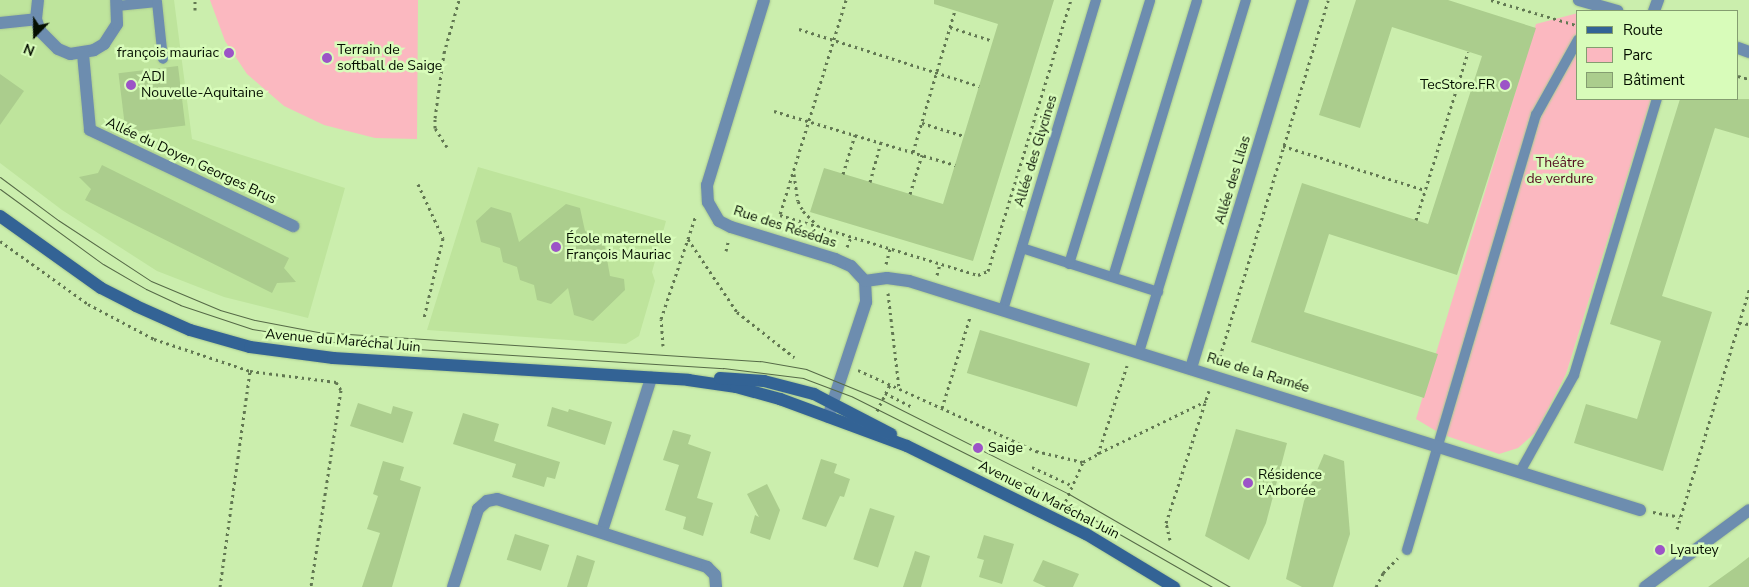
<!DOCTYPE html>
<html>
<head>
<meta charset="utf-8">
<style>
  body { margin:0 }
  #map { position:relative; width:1749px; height:587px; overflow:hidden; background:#cbeead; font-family:"Nunito Sans",sans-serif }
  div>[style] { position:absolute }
  .built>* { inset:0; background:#bee49c }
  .green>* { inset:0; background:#fbb8c0 }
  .building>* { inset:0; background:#abcd8d; transform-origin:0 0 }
  .path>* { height:3px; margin-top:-1.5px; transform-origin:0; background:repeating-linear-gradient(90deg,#627852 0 2.5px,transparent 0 6.5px) }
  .roads { filter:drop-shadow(0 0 1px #abca91) drop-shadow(0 0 1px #abca91) }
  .service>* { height:10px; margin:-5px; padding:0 5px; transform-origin:5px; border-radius:5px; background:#6d8daf }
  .minor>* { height:12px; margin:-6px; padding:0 6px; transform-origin:6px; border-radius:6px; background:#6d8daf }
  .tertiary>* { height:12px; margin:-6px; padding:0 6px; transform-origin:6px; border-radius:6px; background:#6d8daf }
  .secondary>* { height:12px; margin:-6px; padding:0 6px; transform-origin:6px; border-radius:6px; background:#336395 }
  .tram>* { height:1px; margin:-0.5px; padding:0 0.5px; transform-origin:0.5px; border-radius:0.5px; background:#566a47 }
  .dots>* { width:14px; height:14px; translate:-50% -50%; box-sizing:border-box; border:2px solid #d8fcba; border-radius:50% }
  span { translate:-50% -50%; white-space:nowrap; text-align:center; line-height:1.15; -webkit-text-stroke:5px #d8fcba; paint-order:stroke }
  .poi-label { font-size:14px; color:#050f00 }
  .left { translate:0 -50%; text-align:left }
  .right { translate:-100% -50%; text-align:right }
  .street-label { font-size:14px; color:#050f00 }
  .park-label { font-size:14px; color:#530c1f }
  .legend { position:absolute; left:1576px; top:10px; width:162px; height:90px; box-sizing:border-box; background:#d8fcba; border:1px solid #849d70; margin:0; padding:6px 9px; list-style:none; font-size:15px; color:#050f00 }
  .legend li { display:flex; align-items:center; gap:10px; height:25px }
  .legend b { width:25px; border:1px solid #849d70 }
  .north { position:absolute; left:10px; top:10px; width:50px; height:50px; -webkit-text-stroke:4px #d8fcba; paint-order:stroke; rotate:202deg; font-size:14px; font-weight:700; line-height:20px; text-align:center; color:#050f00 }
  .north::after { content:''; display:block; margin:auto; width:18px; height:22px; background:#050f00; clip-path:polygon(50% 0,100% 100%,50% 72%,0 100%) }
</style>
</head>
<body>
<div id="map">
  <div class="built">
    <div style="clip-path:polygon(0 0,174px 0,192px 139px,345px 188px,308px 318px,224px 297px,157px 271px,62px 210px,0 163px)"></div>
    <div style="clip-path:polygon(478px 167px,666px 221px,652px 272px,655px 281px,639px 336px,626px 344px,427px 330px)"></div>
  </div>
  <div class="green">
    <div style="clip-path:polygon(210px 0,418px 0,417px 139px,375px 138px,324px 125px,284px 106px,247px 74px,225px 41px)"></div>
    <div style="clip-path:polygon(1578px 13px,1578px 99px,1651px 99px,1566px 374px,1536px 432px,1518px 448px,1499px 454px,1441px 434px,1416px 419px,1536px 24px)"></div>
  </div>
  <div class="building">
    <div style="clip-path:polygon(934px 0,1054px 0,973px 261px,810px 212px,824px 168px,943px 204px,998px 24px,934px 4px)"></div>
    <div style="clip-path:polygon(1356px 0,1448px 0,1536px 28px,1457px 275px,1329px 234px,1304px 312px,1438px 354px,1424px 398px,1251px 342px,1302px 183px,1428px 224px,1482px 56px,1392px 27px,1360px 128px,1319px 115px)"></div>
    <div style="left:178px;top:66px;width:60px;height:60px;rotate:83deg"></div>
    <div style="clip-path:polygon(0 74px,24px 91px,0 125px)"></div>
    <div style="clip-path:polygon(1680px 99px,1749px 99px,1749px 138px,1715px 128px,1662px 296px,1712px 312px,1663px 471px,1574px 443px,1586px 404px,1637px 419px,1661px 341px,1610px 324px)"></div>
    <div style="clip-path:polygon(102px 165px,289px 258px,284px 268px,296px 282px,277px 283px,272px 293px,85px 200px,91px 189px,79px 177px,98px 173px)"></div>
    <div style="clip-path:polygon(566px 204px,580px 208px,585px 231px,603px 237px,610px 276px,624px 279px,625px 290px,593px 321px,574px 315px,568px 288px,551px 304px,537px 300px,534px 285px,520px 280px,517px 267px,503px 262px,500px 248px,481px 242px,476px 221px,491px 207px,511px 213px,519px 242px)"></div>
    <div style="left:980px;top:330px;width:115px;height:45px;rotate:17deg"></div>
    <div style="clip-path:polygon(358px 403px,391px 414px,393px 406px,413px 412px,403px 443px,350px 426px)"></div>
    <div style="clip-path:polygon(552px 407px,568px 412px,569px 409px,612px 422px,605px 445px,547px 426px)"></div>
    <div style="clip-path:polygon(463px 413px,499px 424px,494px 441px,560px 462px,555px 479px,547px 477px,544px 487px,512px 477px,516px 464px,453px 444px)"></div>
    <div style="clip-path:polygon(1236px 429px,1287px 443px,1266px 523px,1249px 560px,1205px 536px)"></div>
    <div style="clip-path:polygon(673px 430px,691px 435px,688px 444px,711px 452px,697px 498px,713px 503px,703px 536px,683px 529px,686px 517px,665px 510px,679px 465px,663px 460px)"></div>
    <div style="clip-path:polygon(1324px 454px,1344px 461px,1350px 534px,1333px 587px,1302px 587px,1286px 579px,1304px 501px)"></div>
    <div style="clip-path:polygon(821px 459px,837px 464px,834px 473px,850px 479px,844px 497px,840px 496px,826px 527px,802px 519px)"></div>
    <div style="clip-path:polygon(383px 461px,404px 467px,400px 480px,421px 487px,392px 587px,362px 587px,380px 533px,367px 529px,378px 496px,373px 494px)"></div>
    <div style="clip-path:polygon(767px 484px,780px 510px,770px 540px,750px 533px,755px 515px,759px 517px,747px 494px)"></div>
    <div style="left:870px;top:508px;width:26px;height:54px;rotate:18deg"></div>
    <div style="left:515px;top:534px;width:36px;height:27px;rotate:18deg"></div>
    <div style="clip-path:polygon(984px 535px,1014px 544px,1002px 584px,979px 577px,984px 560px,977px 558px)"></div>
    <div style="clip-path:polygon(915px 551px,930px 556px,921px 587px,903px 587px)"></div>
    <div style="clip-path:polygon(577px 555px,595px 561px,587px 587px,567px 587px)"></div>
    <div style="clip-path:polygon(1749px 557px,1749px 587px,1708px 587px,1736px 567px)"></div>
    <div style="clip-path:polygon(1043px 560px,1079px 574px,1073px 587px,1046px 587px,1033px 581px)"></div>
  </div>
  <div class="path">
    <div style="left:846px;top:0;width:225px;rotate:107.1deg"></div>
    <div style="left:780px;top:215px;width:207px;rotate:16.9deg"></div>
    <div style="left:978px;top:275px;width:11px;rotate:-22deg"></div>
    <div style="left:988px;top:271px;width:283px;rotate:-73deg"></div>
    <div style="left:1491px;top:0;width:89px;rotate:16.4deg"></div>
    <div style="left:195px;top:10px;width:10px;rotate:-90deg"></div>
    <div style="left:950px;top:27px;width:45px;rotate:18deg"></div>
    <div style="left:799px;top:29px;width:189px;rotate:17.6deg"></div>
    <div style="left:1738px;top:76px;width:11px;rotate:15deg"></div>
    <div style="left:774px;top:111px;width:189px;rotate:16.6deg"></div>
    <div style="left:922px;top:123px;width:44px;rotate:17.2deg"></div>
    <div style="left:1283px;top:146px;width:149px;rotate:17.2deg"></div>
    <div style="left:447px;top:147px;width:22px;rotate:-122deg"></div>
    <div style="left:435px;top:128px;width:10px;rotate:-90deg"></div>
    <div style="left:435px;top:118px;width:66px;rotate:-82.1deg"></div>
    <div style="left:444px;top:53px;width:55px;rotate:-74.2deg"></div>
    <div style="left:913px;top:152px;width:148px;rotate:-73.5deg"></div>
    <div style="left:794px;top:174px;width:27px;rotate:82deg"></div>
    <div style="left:798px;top:201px;width:11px;rotate:63deg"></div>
    <div style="left:803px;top:211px;width:23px;rotate:45deg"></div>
    <div style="left:843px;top:174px;width:41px;rotate:-72.9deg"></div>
    <div style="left:870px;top:182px;width:41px;rotate:-74.6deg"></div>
    <div style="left:418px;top:184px;width:60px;rotate:65.2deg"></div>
    <div style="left:443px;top:238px;width:82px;rotate:103.4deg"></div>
    <div style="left:910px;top:194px;width:41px;rotate:-72.9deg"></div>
    <div style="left:1416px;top:220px;width:176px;rotate:-72.8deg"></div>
    <div style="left:688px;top:239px;width:88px;rotate:56.1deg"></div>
    <div style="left:737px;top:312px;width:73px;rotate:38.3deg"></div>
    <div style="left:0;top:241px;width:108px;rotate:35.6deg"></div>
    <div style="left:88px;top:304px;width:75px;rotate:27.9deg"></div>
    <div style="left:154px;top:339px;width:101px;rotate:18.4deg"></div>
    <div style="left:250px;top:371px;width:87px;rotate:7.3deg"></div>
    <div style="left:336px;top:382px;width:9px;rotate:58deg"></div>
    <div style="left:341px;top:390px;width:199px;rotate:98.7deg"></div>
    <div style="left:847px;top:247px;width:11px;rotate:-68deg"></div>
    <div style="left:726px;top:251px;width:9px;rotate:-77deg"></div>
    <div style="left:886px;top:264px;width:16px;rotate:-75deg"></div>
    <div style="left:937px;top:275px;width:11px;rotate:-75deg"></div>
    <div style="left:888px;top:293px;width:96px;rotate:83.4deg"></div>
    <div style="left:1739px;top:323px;width:10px;rotate:6deg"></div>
    <div style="left:663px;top:346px;width:27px;rotate:-94deg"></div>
    <div style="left:661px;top:319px;width:107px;rotate:-71.4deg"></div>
    <div style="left:1218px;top:363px;width:379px;rotate:-73.1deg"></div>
    <div style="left:858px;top:370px;width:196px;rotate:24.5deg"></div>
    <div style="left:1036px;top:451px;width:48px;rotate:13.2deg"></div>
    <div style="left:885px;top:393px;width:31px;rotate:27deg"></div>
    <div style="left:942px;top:408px;width:95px;rotate:-72.9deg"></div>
    <div style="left:877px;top:411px;width:30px;rotate:-64deg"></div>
    <div style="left:1099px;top:453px;width:119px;rotate:-25.9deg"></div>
    <div style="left:1032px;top:467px;width:45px;rotate:24.9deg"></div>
    <div style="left:1063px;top:507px;width:49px;rotate:-66deg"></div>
    <div style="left:1083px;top:462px;width:17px;rotate:-28deg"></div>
    <div style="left:1098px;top:454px;width:93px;rotate:-71.8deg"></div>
    <div style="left:1653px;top:512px;width:27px;rotate:10deg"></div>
    <div style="left:1677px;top:529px;width:250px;rotate:-73.2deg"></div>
    <div style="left:1170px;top:540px;width:17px;rotate:-103deg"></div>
    <div style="left:1166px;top:523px;width:139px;rotate:-72deg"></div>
    <div style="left:220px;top:587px;width:218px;rotate:-82.1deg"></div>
    <div style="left:1376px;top:587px;width:16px;rotate:-63deg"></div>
    <div style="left:1383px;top:573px;width:21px;rotate:-45deg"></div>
  </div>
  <div class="roads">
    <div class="service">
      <div style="left:117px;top:6px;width:40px;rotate:-5.7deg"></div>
      <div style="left:157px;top:2px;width:57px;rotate:84deg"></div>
      <div style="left:1022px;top:248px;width:143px;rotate:17.9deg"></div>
      <div style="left:1069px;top:264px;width:276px;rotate:-72.9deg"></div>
      <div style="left:1113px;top:277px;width:289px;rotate:-73.1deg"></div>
      <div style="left:1003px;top:310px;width:324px;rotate:-73.3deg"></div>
      <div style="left:1139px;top:352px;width:368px;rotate:-73.1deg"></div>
      <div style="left:1521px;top:470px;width:109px;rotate:-60.8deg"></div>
      <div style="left:1574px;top:375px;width:288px;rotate:-73.3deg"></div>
      <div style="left:1407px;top:550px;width:454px;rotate:-73.5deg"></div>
      <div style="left:1536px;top:115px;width:86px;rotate:-60.8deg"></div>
    </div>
    <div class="minor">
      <div style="left:38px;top:0;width:19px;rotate:96deg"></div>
      <div style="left:36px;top:19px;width:13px;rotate:72deg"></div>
      <div style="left:40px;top:31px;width:25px;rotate:45deg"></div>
      <div style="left:58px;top:49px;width:13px;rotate:23deg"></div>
      <div style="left:70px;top:54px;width:24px;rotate:-9deg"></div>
      <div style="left:94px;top:50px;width:12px;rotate:-31deg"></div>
      <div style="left:104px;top:44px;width:24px;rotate:-57deg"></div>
      <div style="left:117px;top:24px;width:24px;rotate:-92deg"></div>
      <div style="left:764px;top:0;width:194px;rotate:107.1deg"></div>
      <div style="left:707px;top:185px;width:17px;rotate:87deg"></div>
      <div style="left:708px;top:202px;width:22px;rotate:60deg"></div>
      <div style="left:719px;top:221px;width:13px;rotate:27deg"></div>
      <div style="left:731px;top:227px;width:109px;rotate:17.1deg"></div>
      <div style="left:835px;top:259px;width:17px;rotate:24deg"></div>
      <div style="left:851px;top:266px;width:21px;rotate:47deg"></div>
      <div style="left:865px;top:281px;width:21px;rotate:87deg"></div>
      <div style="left:866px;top:302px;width:121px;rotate:108.3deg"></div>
      <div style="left:1579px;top:0;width:40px;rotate:16deg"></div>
      <div style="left:1654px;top:11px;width:12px;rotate:-70deg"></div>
      <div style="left:0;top:23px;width:36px;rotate:-6deg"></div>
      <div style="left:1738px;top:48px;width:12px;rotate:20deg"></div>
      <div style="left:83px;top:54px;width:76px;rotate:84.7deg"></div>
      <div style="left:90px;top:130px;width:225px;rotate:25.3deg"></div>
      <div style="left:865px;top:281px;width:22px;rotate:-8deg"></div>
      <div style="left:887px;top:278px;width:22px;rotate:8deg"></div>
      <div style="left:909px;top:281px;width:766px;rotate:17.39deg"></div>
      <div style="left:1191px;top:368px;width:385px;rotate:-73.1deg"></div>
      <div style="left:602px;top:531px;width:161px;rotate:-72.2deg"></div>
      <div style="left:453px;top:587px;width:82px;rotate:-72.2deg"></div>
      <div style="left:478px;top:509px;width:12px;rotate:-42deg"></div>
      <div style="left:487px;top:501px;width:10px;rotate:-11deg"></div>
      <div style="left:497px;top:499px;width:221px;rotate:17.9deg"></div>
      <div style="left:707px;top:567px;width:11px;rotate:45deg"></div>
      <div style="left:715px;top:575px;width:12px;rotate:85deg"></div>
    </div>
    <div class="tertiary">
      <div style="left:1645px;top:587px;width:129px;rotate:-36.5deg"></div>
    </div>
    <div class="secondary">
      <div style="left:0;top:216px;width:124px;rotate:35.5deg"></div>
      <div style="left:101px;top:288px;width:39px;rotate:27deg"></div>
      <div style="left:136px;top:306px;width:59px;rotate:24deg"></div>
      <div style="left:190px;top:330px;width:62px;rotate:15.8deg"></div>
      <div style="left:250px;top:347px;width:84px;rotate:7.5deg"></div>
      <div style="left:333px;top:358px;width:356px;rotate:3.5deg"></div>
      <div style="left:688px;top:380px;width:49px;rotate:8.3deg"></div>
      <div style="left:736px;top:387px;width:46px;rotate:15.3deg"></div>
      <div style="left:780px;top:399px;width:135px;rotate:20.3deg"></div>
      <div style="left:907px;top:446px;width:199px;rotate:26.2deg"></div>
      <div style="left:1086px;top:534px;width:103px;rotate:31.1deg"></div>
      <div style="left:720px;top:378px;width:44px;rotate:3.9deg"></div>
      <div style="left:764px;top:381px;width:52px;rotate:14.6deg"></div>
      <div style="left:814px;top:394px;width:87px;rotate:27.5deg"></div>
    </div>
  </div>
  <div class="tram">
    <div style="left:0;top:177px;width:72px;rotate:36.6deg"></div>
    <div style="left:58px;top:220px;width:111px;rotate:33.3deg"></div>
    <div style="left:151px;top:281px;width:75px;rotate:22.8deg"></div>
    <div style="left:220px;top:310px;width:36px;rotate:16deg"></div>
    <div style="left:255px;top:320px;width:64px;rotate:10.8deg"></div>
    <div style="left:318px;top:332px;width:443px;rotate:3.8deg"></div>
    <div style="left:760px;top:361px;width:47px;rotate:9.9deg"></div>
    <div style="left:806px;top:369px;width:82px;rotate:22.2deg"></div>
    <div style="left:882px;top:400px;width:209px;rotate:26.7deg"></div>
    <div style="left:1069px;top:494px;width:186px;rotate:30deg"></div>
    <div style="left:0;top:189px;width:127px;rotate:36.1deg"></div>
    <div style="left:103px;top:264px;width:50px;rotate:30.2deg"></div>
    <div style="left:146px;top:289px;width:38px;rotate:25deg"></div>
    <div style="left:180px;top:305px;width:76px;rotate:18.4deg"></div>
    <div style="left:252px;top:329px;width:102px;rotate:9deg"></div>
    <div style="left:353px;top:345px;width:371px;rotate:3.6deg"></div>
    <div style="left:723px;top:368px;width:81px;rotate:7.1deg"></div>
    <div style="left:803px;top:378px;width:51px;rotate:20.6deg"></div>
    <div style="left:851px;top:396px;width:239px;rotate:26.6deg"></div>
    <div style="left:1065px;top:503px;width:169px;rotate:29.7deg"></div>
  </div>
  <div class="dots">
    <div style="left:229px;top:53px;background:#9c54c7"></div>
    <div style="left:327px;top:58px;background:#9c54c7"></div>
    <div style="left:131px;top:85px;background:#9c54c7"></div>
    <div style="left:1505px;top:85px;background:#9c54c7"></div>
    <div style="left:556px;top:247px;background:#9c54c7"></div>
    <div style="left:978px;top:448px;background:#9c54c7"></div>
    <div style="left:1248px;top:483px;background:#9c54c7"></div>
    <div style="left:1660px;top:550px;background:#9c54c7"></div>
  </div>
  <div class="poi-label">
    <span class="left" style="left:337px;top:58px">Terrain de<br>softball de Saige</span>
    <span class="right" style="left:219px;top:53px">françois mauriac</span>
    <span class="left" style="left:141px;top:85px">ADI<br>Nouvelle-Aquitaine</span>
    <span class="right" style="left:1495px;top:85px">TecStore.FR</span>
    <span class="left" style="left:566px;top:247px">École maternelle<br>François Mauriac</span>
    <span class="left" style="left:988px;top:448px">Saige</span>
    <span class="left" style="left:1258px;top:483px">Résidence<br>l'Arborée</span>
    <span class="left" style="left:1670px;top:550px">Lyautey</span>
  </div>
  <div class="street-label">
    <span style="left:1036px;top:151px;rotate:-73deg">Allée des Glycines</span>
    <span style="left:191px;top:161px;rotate:25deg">Allée du Doyen Georges Brus</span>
    <span style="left:1233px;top:180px;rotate:-73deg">Allée des Lilas</span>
    <span style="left:785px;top:227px;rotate:18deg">Rue des Résédas</span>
    <span style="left:343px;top:341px;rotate:5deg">Avenue du Maréchal Juin</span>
    <span style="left:1258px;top:373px;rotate:17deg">Rue de la Ramée</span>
    <span style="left:1049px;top:500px;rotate:27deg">Avenue du Maréchal Juin</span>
  </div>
  <div class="park-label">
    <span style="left:1560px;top:171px">Théâtre<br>de verdure</span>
  </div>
  <ul class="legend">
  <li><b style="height:6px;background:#336395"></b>Route</li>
  <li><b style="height:14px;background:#fbb8c0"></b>Parc</li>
  <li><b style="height:14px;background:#abcd8d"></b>Bâtiment</li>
  </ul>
  <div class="north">N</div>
</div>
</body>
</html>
